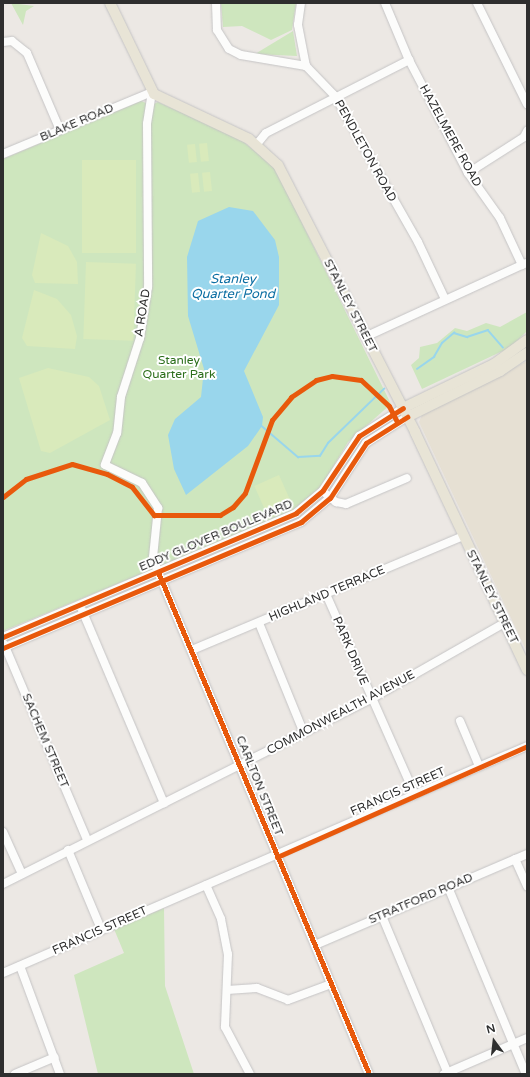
<!DOCTYPE html>
<html>
<head>
<meta charset="utf-8">
<style>
  body { margin:0 }
  #map { position:relative; width:530px; height:1077px; overflow:hidden; background:#ece8e4; font-family:"Varela Round",sans-serif }
  div>[style] { position:absolute }
  .education>* { inset:0; background:#e6e0d3 }
  .green>* { inset:0; background:#cee6be }
  .pitch>* { inset:0; background:#d9eabb; transform-origin:0 0 }
  .water>* { inset:0; background:#99d6ec }
  .stream>* { height:1.5px; margin:-0.75px; padding:0 0.75px; transform-origin:0.75px; border-radius:0.75px; background:#99d6ec }
  .roads { filter:drop-shadow(0 0 1px #c5c4c5) drop-shadow(0 0 1px #c5c4c5) }
  .minor>* { height:8px; margin:-4px; padding:0 4px; transform-origin:4px; border-radius:4px; background:#fcfcfb }
  .major>* { height:10px; margin:-5px; padding:0 5px; transform-origin:5px; border-radius:5px; background:#e8e4d6 }
  .cycleway>* { height:5px; margin:-2.5px; padding:0 2.5px; transform-origin:2.5px; border-radius:2.5px; background:#e8590c }
  span { translate:-50% -50%; white-space:nowrap; text-align:center; line-height:1.15; -webkit-text-stroke:4px #fff; paint-order:stroke }
  .street-label { font-size:12px; color:#2e2e2e }
  .park-label { font-size:12px; color:#2c6e1b }
  .water-label { font-size:13px; color:#0d6fa3; font-style:italic }
  .frame { position:absolute; inset:0; border:4px solid #2e2e2e; pointer-events:none }
  .north { position:absolute; left:474px; top:1021px; width:40px; height:40px; -webkit-text-stroke:3px #fff; paint-order:stroke; rotate:345deg; font-size:11px; font-weight:700; line-height:16px; text-align:center; color:#2e2e2e }
  .north::after { content:''; display:block; margin:auto; width:14px; height:18px; background:#2e2e2e; clip-path:polygon(50% 0,100% 100%,50% 72%,0 100%) }
</style>
</head>
<body>
<div id="map">
  <div class="education">
    <div style="clip-path:polygon(527px 361px,527px 652px,419px 422px,422px 415px)"></div>
  </div>
  <div class="green">
    <div style="clip-path:polygon(11px 3px,34px 6px,26px 11px,23px 25px)"></div>
    <div style="clip-path:polygon(221px 3px,296px 3px,292px 30px,271px 40px,242px 26px,223px 27px)"></div>
    <div style="clip-path:polygon(293px 31px,297px 56px,255px 54px)"></div>
    <div style="clip-path:polygon(141px 101px,151px 105px,158px 102px,240px 139px,275px 168px,391px 404px,348px 442px,321px 487px,289px 513px,3px 631px,3px 159px)"></div>
    <div style="clip-path:polygon(527px 312px,527px 331px,511px 347px,422px 389px,411px 365px,419px 358px,420px 347px,437px 343px,455px 328px,467px 331px,486px 323px,500px 327px)"></div>
    <div style="clip-path:polygon(164px 908px,165px 986px,194px 1074px,98px 1074px,74px 975px,124px 953px,114px 929px)"></div>
  </div>
  <div class="pitch">
    <div style="left:207px;top:143px;width:18px;height:8px;rotate:84deg"></div>
    <div style="left:195px;top:144px;width:18px;height:8px;rotate:84deg"></div>
    <div style="left:82px;top:160px;width:54px;height:93px"></div>
    <div style="left:210px;top:172px;width:19px;height:8px;rotate:84deg"></div>
    <div style="left:198px;top:173px;width:19px;height:8px;rotate:84deg"></div>
    <div style="clip-path:polygon(41px 233px,68px 246px,77px 262px,78px 284px,35px 283px,32px 275px)"></div>
    <div style="left:86px;top:262px;width:50px;height:77px;rotate:2deg"></div>
    <div style="clip-path:polygon(34px 290px,57px 299px,71px 315px,77px 336px,75px 349px,27px 346px,22px 338px)"></div>
    <div style="clip-path:polygon(48px 368px,89px 377px,99px 386px,110px 420px,50px 453px,41px 451px,19px 378px)"></div>
    <div style="left:279px;top:475px;width:36px;height:27px;rotate:66deg"></div>
  </div>
  <div class="water">
    <div style="clip-path:polygon(229px 207px,253px 211px,275px 240px,279px 257px,279px 305px,244px 371px,263px 417px,262px 426px,248px 446px,186px 495px,174px 469px,168px 435px,175px 419px,201px 397px,204px 369px,188px 316px,187px 257px,198px 221px)"></div>
  </div>
  <div class="stream">
    <div style="left:417px;top:369px;width:21px;rotate:-35deg"></div>
    <div style="left:434px;top:357px;width:16px;rotate:-60deg"></div>
    <div style="left:442px;top:343px;width:16px;rotate:-40deg"></div>
    <div style="left:454px;top:333px;width:14px;rotate:17deg"></div>
    <div style="left:467px;top:337px;width:22px;rotate:-18deg"></div>
    <div style="left:488px;top:330px;width:23px;rotate:49deg"></div>
    <div style="left:262px;top:426px;width:48px;rotate:40.7deg"></div>
    <div style="left:298px;top:457px;width:22px;rotate:-3deg"></div>
    <div style="left:320px;top:456px;width:15px;rotate:-58deg"></div>
    <div style="left:328px;top:443px;width:78px;rotate:-44deg"></div>
  </div>
  <div class="roads">
    <div class="minor">
      <div style="left:216px;top:3px;width:27px;rotate:88deg"></div>
      <div style="left:217px;top:30px;width:22px;rotate:58deg"></div>
      <div style="left:229px;top:49px;width:13px;rotate:27deg"></div>
      <div style="left:241px;top:55px;width:66px;rotate:9.6deg"></div>
      <div style="left:301px;top:3px;width:22px;rotate:98deg"></div>
      <div style="left:298px;top:25px;width:42px;rotate:79deg"></div>
      <div style="left:306px;top:66px;width:42px;rotate:46deg"></div>
      <div style="left:335px;top:96px;width:168px;rotate:60.4deg"></div>
      <div style="left:418px;top:242px;width:63px;rotate:64.7deg"></div>
      <div style="left:385px;top:3px;width:62px;rotate:67.2deg"></div>
      <div style="left:409px;top:60px;width:127px;rotate:62.4deg"></div>
      <div style="left:468px;top:173px;width:55px;rotate:54.6deg"></div>
      <div style="left:500px;top:218px;width:52px;rotate:64.9deg"></div>
      <div style="left:477px;top:3px;width:113px;rotate:63.7deg"></div>
      <div style="left:3px;top:42px;width:9px;rotate:-6deg"></div>
      <div style="left:12px;top:41px;width:19px;rotate:39deg"></div>
      <div style="left:27px;top:53px;width:84px;rotate:66.8deg"></div>
      <div style="left:152px;top:92px;width:32px;rotate:99deg"></div>
      <div style="left:147px;top:124px;width:163px;rotate:89.6deg"></div>
      <div style="left:148px;top:287px;width:52px;rotate:98.9deg"></div>
      <div style="left:140px;top:338px;width:62px;rotate:107.9deg"></div>
      <div style="left:121px;top:397px;width:36px;rotate:96deg"></div>
      <div style="left:117px;top:433px;width:34px;rotate:111deg"></div>
      <div style="left:105px;top:465px;width:41px;rotate:25.9deg"></div>
      <div style="left:142px;top:483px;width:30px;rotate:57deg"></div>
      <div style="left:158px;top:508px;width:49px;rotate:95.8deg"></div>
      <div style="left:153px;top:557px;width:16px;rotate:72deg"></div>
      <div style="left:158px;top:572px;width:545px;rotate:67.2deg"></div>
      <div style="left:257px;top:144px;width:14px;rotate:-51deg"></div>
      <div style="left:266px;top:133px;width:161px;rotate:-27deg"></div>
      <div style="left:3px;top:154px;width:161px;rotate:-22.6deg"></div>
      <div style="left:468px;top:173px;width:67px;rotate:-32.7deg"></div>
      <div style="left:524px;top:137px;width:7px;rotate:-63deg"></div>
      <div style="left:365px;top:337px;width:177px;rotate:-24.7deg"></div>
      <div style="left:326px;top:494px;width:13px;rotate:39deg"></div>
      <div style="left:336px;top:502px;width:10px;rotate:11deg"></div>
      <div style="left:346px;top:504px;width:66px;rotate:-23.1deg"></div>
      <div style="left:326px;top:594px;width:220px;rotate:66.1deg"></div>
      <div style="left:82px;top:610px;width:210px;rotate:67deg"></div>
      <div style="left:259px;top:623px;width:119px;rotate:67.8deg"></div>
      <div style="left:3px;top:637px;width:318px;rotate:-22.9deg"></div>
      <div style="left:296px;top:513px;width:35px;rotate:-40deg"></div>
      <div style="left:323px;top:490px;width:65px;rotate:-56.3deg"></div>
      <div style="left:359px;top:436px;width:52px;rotate:-32.5deg"></div>
      <div style="left:4px;top:644px;width:213px;rotate:67deg"></div>
      <div style="left:3px;top:648px;width:324px;rotate:-22.9deg"></div>
      <div style="left:301px;top:522px;width:38px;rotate:-40deg"></div>
      <div style="left:330px;top:498px;width:66px;rotate:-56.8deg"></div>
      <div style="left:366px;top:443px;width:49px;rotate:-32.4deg"></div>
      <div style="left:192px;top:650px;width:294px;rotate:-22.8deg"></div>
      <div style="left:460px;top:721px;width:49px;rotate:67.1deg"></div>
      <div style="left:3px;top:832px;width:46px;rotate:65.7deg"></div>
      <div style="left:68px;top:850px;width:86px;rotate:67.3deg"></div>
      <div style="left:515px;top:859px;width:30px;rotate:66deg"></div>
      <div style="left:3px;top:884px;width:412px;rotate:-26.7deg"></div>
      <div style="left:371px;top:699px;width:153px;rotate:-29.7deg"></div>
      <div style="left:206px;top:885px;width:37px;rotate:66deg"></div>
      <div style="left:221px;top:919px;width:36px;rotate:79deg"></div>
      <div style="left:228px;top:954px;width:73px;rotate:92.4deg"></div>
      <div style="left:225px;top:1027px;width:53px;rotate:62deg"></div>
      <div style="left:448px;top:887px;width:203px;rotate:67.4deg"></div>
      <div style="left:382px;top:916px;width:171px;rotate:67.3deg"></div>
      <div style="left:315px;top:945px;width:231px;rotate:-23.2deg"></div>
      <div style="left:20px;top:966px;width:115px;rotate:69.7deg"></div>
      <div style="left:3px;top:973px;width:571px;rotate:-23.42deg"></div>
      <div style="left:227px;top:990px;width:30px;rotate:-4deg"></div>
      <div style="left:257px;top:988px;width:33px;rotate:21deg"></div>
      <div style="left:288px;top:1000px;width:46px;rotate:-20.4deg"></div>
      <div style="left:15px;top:1074px;width:43px;rotate:-23deg"></div>
      <div style="left:444px;top:1074px;width:90px;rotate:-23.4deg"></div>
    </div>
    <div class="major">
      <div style="left:110px;top:3px;width:101px;rotate:64.2deg"></div>
      <div style="left:154px;top:94px;width:105px;rotate:25.3deg"></div>
      <div style="left:249px;top:139px;width:39px;rotate:42deg"></div>
      <div style="left:278px;top:165px;width:300px;rotate:62.8deg"></div>
      <div style="left:415px;top:432px;width:263px;rotate:64.8deg"></div>
      <div style="left:403px;top:408px;width:101px;rotate:-25.8deg"></div>
      <div style="left:494px;top:364px;width:41px;rotate:-36deg"></div>
      <div style="left:407px;top:417px;width:104px;rotate:-26.3deg"></div>
      <div style="left:500px;top:371px;width:32px;rotate:-34deg"></div>
    </div>
  </div>
  <div class="cycleway">
    <div style="left:3px;top:497px;width:29px;rotate:-38deg"></div>
    <div style="left:26px;top:479px;width:48px;rotate:-18.1deg"></div>
    <div style="left:72px;top:464px;width:36px;rotate:16deg"></div>
    <div style="left:107px;top:474px;width:28px;rotate:27deg"></div>
    <div style="left:132px;top:487px;width:36px;rotate:52deg"></div>
    <div style="left:154px;top:515px;width:66px"></div>
    <div style="left:220px;top:515px;width:15px;rotate:-32deg"></div>
    <div style="left:233px;top:507px;width:18px;rotate:-49deg"></div>
    <div style="left:245px;top:493px;width:78px;rotate:-69.7deg"></div>
    <div style="left:272px;top:420px;width:30px;rotate:-50deg"></div>
    <div style="left:291px;top:397px;width:30px;rotate:-34deg"></div>
    <div style="left:316px;top:380px;width:16px;rotate:-14deg"></div>
    <div style="left:332px;top:376px;width:29px;rotate:8deg"></div>
    <div style="left:361px;top:380px;width:38px;rotate:43deg"></div>
    <div style="left:389px;top:406px;width:18px;rotate:63deg"></div>
    <div style="left:158px;top:572px;width:545px;rotate:67.2deg"></div>
    <div style="left:3px;top:637px;width:318px;rotate:-22.9deg"></div>
    <div style="left:296px;top:513px;width:35px;rotate:-40deg"></div>
    <div style="left:323px;top:490px;width:65px;rotate:-56.3deg"></div>
    <div style="left:359px;top:436px;width:52px;rotate:-32.5deg"></div>
    <div style="left:3px;top:648px;width:324px;rotate:-22.9deg"></div>
    <div style="left:301px;top:522px;width:38px;rotate:-40deg"></div>
    <div style="left:330px;top:498px;width:66px;rotate:-56.8deg"></div>
    <div style="left:366px;top:443px;width:49px;rotate:-32.4deg"></div>
    <div style="left:277px;top:857px;width:274px;rotate:-23.9deg"></div>
  </div>
  <div class="street-label">
    <span style="left:77px;top:123px;rotate:-23deg">BLAKE ROAD</span>
    <span style="left:450px;top:136px;rotate:61deg">HAZELMERE ROAD</span>
    <span style="left:365px;top:151px;rotate:61deg">PENDLETON ROAD</span>
    <span style="left:350px;top:306px;rotate:63deg">STANLEY STREET</span>
    <span style="left:143px;top:313px;rotate:-81deg">A ROAD</span>
    <span style="left:216px;top:536px;rotate:-23deg">EDDY GLOVER BOULEVARD</span>
    <span style="left:327px;top:594px;rotate:-23deg">HIGHLAND TERRACE</span>
    <span style="left:492px;top:597px;rotate:64deg">STANLEY STREET</span>
    <span style="left:350px;top:651px;rotate:67deg">PARK DRIVE</span>
    <span style="left:341px;top:713px;rotate:-28deg">COMMONWEALTH AVENUE</span>
    <span style="left:45px;top:741px;rotate:67deg">SACHEM STREET</span>
    <span style="left:259px;top:786px;rotate:68deg">CARLTON STREET</span>
    <span style="left:398px;top:792px;rotate:-24deg">FRANCIS STREET</span>
    <span style="left:421px;top:899px;rotate:-23deg">STRATFORD ROAD</span>
    <span style="left:100px;top:931px;rotate:-24deg">FRANCIS STREET</span>
  </div>
  <div class="park-label">
    <span style="left:179px;top:368px">Stanley<br>Quarter Park</span>
  </div>
  <div class="water-label">
    <span style="left:233px;top:287px">Stanley<br>Quarter Pond</span>
  </div>
  <div class="frame"></div>
  <div class="north">N</div>
</div>
</body>
</html>
